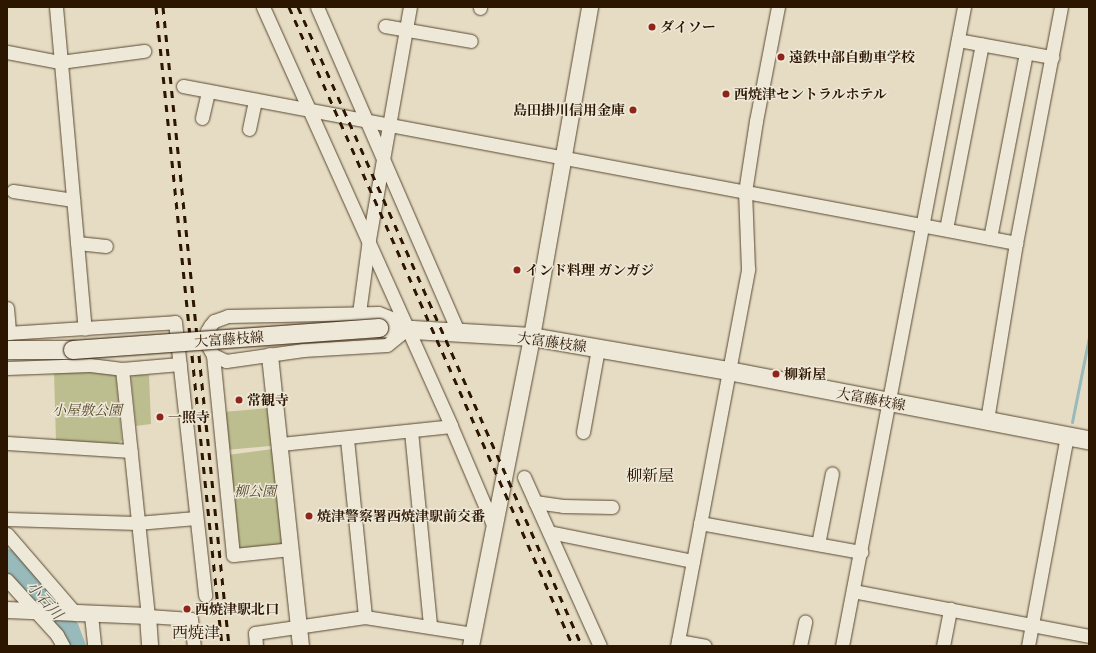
<!DOCTYPE html>
<html>
<head>
<meta charset="utf-8">
<style>
  body { margin:0 }
  #map { position:relative; width:1096px; height:653px; overflow:hidden; background:#e5dcc3; font-family:"EB Garamond","Noto Serif JP",serif }
  div>[style] { position:absolute }
  .green>* { inset:0; background:#bcbe8f; transform-origin:0 0 }
  .stream>* { height:3px; margin:-1.5px; padding:0 1.5px; transform-origin:1.5px; border-radius:1.5px; background:#98baba }
  .river>* { height:19px; margin:-9.5px; padding:0 9.5px; transform-origin:9.5px; border-radius:9.5px; background:#98baba }
  .roads { filter:drop-shadow(0 0 1px #5b4831) drop-shadow(0 0 1px #5b4831) }
  .minor>* { height:13px; margin:-6.5px; padding:0 6.5px; transform-origin:6.5px; border-radius:6.5px; background:#eee8d8 }
  .tertiary>* { height:16px; margin:-8px; padding:0 8px; transform-origin:8px; border-radius:8px; background:#eee8d8 }
  .secondary>* { height:18px; margin:-9px; padding:0 9px; transform-origin:9px; border-radius:9px; background:#eee8d8 }
  .rail>* { height:3px; margin-top:-1.5px; transform-origin:0; background:repeating-linear-gradient(90deg,#2d1600 0 7px,transparent 0 14px) }
  .bridges { filter:drop-shadow(0 0 1px #2d1600) drop-shadow(0 0 1px #2d1600) }
  .secondary-bridge>* { height:18px; margin:-9px; padding:0 9px; transform-origin:9px; border-radius:9px; background:#eee8d8 }
  .dots>* { width:11px; height:11px; translate:-50% -50%; box-sizing:border-box; border:2px solid #eee8d8; border-radius:50% }
  span { translate:-50% -50%; white-space:nowrap; text-align:center; line-height:1.15; -webkit-text-stroke:3px #eee8d8; paint-order:stroke }
  .poi-label { font-size:14px; color:#2d1600; font-weight:700 }
  .left { translate:0 -50%; text-align:left }
  .right { translate:-100% -50%; text-align:right }
  .street-label { font-size:14px; color:#2d1600 }
  .park-label { font-size:14px; color:#58482b; font-style:italic }
  .water-label { font-size:15px; color:#524f41; font-style:italic }
  .quarter-label { font-size:16px; color:#2d1600 }
  .frame { position:absolute; inset:0; border:8px solid #2d1600; pointer-events:none }
</style>
</head>
<body>
<div id="map">
  <div class="green">
    <div style="clip-path:polygon(87px 369px,110px 372px,116px 376px,122px 440px,118px 444px,56px 441px,54px 371px)"></div>
    <div style="clip-path:polygon(134px 375px,149px 375px,151px 424px,136px 426px,131px 378px)"></div>
    <div style="left:269px;top:408px;width:38px;height:44px;rotate:85deg"></div>
    <div style="clip-path:polygon(273px 449px,283px 544px,242px 550px,237px 546px,227px 455px)"></div>
  </div>
  <div class="stream">
    <div style="left:1072px;top:422px;width:87px;rotate:-78.7deg"></div>
  </div>
  <div class="river">
    <div style="left:7px;top:558px;width:94px;rotate:48.5deg"></div>
    <div style="left:69px;top:628px;width:19px;rotate:69deg"></div>
  </div>
  <div class="roads">
    <div class="minor">
      <div style="left:56px;top:7px;width:323px;rotate:84.9deg"></div>
      <div style="left:263px;top:7px;width:459px;rotate:65.8deg"></div>
      <div style="left:317px;top:7px;width:356px;rotate:66.5deg"></div>
      <div style="left:480px;top:8px;width:1px;rotate:-90deg"></div>
      <div style="left:385px;top:26px;width:87px;rotate:9.9deg"></div>
      <div style="left:958px;top:40px;width:96px;rotate:10.3deg"></div>
      <div style="left:7px;top:52px;width:54px;rotate:10.7deg"></div>
      <div style="left:60px;top:62px;width:85px;rotate:-7.5deg"></div>
      <div style="left:183px;top:86px;width:848px;rotate:10.67deg"></div>
      <div style="left:202px;top:118px;width:28px;rotate:-77deg"></div>
      <div style="left:249px;top:129px;width:30px;rotate:-78deg"></div>
      <div style="left:13px;top:191px;width:61px;rotate:8.5deg"></div>
      <div style="left:946px;top:229px;width:188px;rotate:-79deg"></div>
      <div style="left:990px;top:238px;width:189px;rotate:-79deg"></div>
      <div style="left:77px;top:243px;width:29px;rotate:6deg"></div>
      <div style="left:7px;top:308px;width:25px;rotate:85deg"></div>
      <div style="left:359px;top:313px;width:75px;rotate:-82.3deg"></div>
      <div style="left:369px;top:239px;width:236px;rotate:-80deg"></div>
      <div style="left:7px;top:333px;width:168px;rotate:-3.7deg"></div>
      <div style="left:175px;top:322px;width:275px;rotate:83.7deg"></div>
      <div style="left:213px;top:355px;width:14px;rotate:25deg"></div>
      <div style="left:226px;top:361px;width:78px;rotate:-8.1deg"></div>
      <div style="left:303px;top:350px;width:84px;rotate:-3.4deg"></div>
      <div style="left:387px;top:345px;width:26px;rotate:-39deg"></div>
      <div style="left:407px;top:329px;width:16px;rotate:-142deg"></div>
      <div style="left:394px;top:319px;width:17px;rotate:-159deg"></div>
      <div style="left:378px;top:313px;width:150px;rotate:178.9deg"></div>
      <div style="left:228px;top:316px;width:15px;rotate:160deg"></div>
      <div style="left:214px;top:321px;width:6px;rotate:129deg"></div>
      <div style="left:210px;top:326px;width:6px;rotate:121deg"></div>
      <div style="left:207px;top:331px;width:15px;rotate:86deg"></div>
      <div style="left:208px;top:346px;width:10px;rotate:61deg"></div>
      <div style="left:213px;top:355px;width:201px;rotate:84.3deg"></div>
      <div style="left:233px;top:555px;width:58px;rotate:-5.9deg"></div>
      <div style="left:7px;top:368px;width:83px;rotate:-2.1deg"></div>
      <div style="left:90px;top:365px;width:32px;rotate:7deg"></div>
      <div style="left:122px;top:369px;width:58px;rotate:-4.9deg"></div>
      <div style="left:122px;top:369px;width:248px;rotate:84deg"></div>
      <div style="left:148px;top:616px;width:43px;rotate:4deg"></div>
      <div style="left:191px;top:619px;width:27px;rotate:84deg"></div>
      <div style="left:987px;top:420px;width:179px;rotate:-80.7deg"></div>
      <div style="left:1016px;top:243px;width:240px;rotate:-79.2deg"></div>
      <div style="left:411px;top:431px;width:196px;rotate:84.4deg"></div>
      <div style="left:583px;top:432px;width:84px;rotate:-79.8deg"></div>
      <div style="left:347px;top:439px;width:179px;rotate:84.2deg"></div>
      <div style="left:7px;top:443px;width:124px;rotate:3.7deg"></div>
      <div style="left:281px;top:444px;width:171px;rotate:-6deg"></div>
      <div style="left:451px;top:426px;width:110px;rotate:66.9deg"></div>
      <div style="left:524px;top:477px;width:185px;rotate:65.8deg"></div>
      <div style="left:535px;top:502px;width:28px;rotate:8deg"></div>
      <div style="left:563px;top:506px;width:49px;rotate:1.2deg"></div>
      <div style="left:7px;top:519px;width:130px;rotate:1.8deg"></div>
      <div style="left:137px;top:523px;width:59px;rotate:-4.8deg"></div>
      <div style="left:700px;top:523px;width:164px;rotate:10.2deg"></div>
      <div style="left:549px;top:532px;width:147px;rotate:11.4deg"></div>
      <div style="left:7px;top:534px;width:106px;rotate:49.2deg"></div>
      <div style="left:818px;top:544px;width:72px;rotate:-78.8deg"></div>
      <div style="left:7px;top:580px;width:74px;rotate:47.7deg"></div>
      <div style="left:57px;top:635px;width:13px;rotate:61deg"></div>
      <div style="left:853px;top:591px;width:240px;rotate:10.8deg"></div>
      <div style="left:91px;top:615px;width:31px;rotate:84deg"></div>
      <div style="left:678px;top:641px;width:27px;rotate:10deg"></div>
      <div style="left:256px;top:646px;width:13px;rotate:-94deg"></div>
      <div style="left:255px;top:633px;width:111px;rotate:-8.3deg"></div>
      <div style="left:365px;top:617px;width:109px;rotate:8.9deg"></div>
      <div style="left:677px;top:646px;width:384px;rotate:-79.3deg"></div>
      <div style="left:748px;top:269px;width:77px;rotate:-92.2deg"></div>
      <div style="left:745px;top:192px;width:72px;rotate:-81.2deg"></div>
      <div style="left:756px;top:121px;width:116px;rotate:-79.1deg"></div>
      <div style="left:800px;top:646px;width:25px;rotate:-78deg"></div>
      <div style="left:842px;top:646px;width:651px;rotate:-79.19deg"></div>
      <div style="left:943px;top:646px;width:38px;rotate:-79deg"></div>
      <div style="left:1028px;top:646px;width:214px;rotate:-79.5deg"></div>
    </div>
    <div class="tertiary">
      <div style="left:270px;top:356px;width:292px;rotate:83.9deg"></div>
      <div style="left:7px;top:610px;width:141px;rotate:2.4deg"></div>
      <div style="left:148px;top:616px;width:30px;rotate:86deg"></div>
      <div style="left:471px;top:646px;width:315px;rotate:-78.8deg"></div>
      <div style="left:532px;top:337px;width:335px;rotate:-80deg"></div>
    </div>
    <div class="secondary">
      <div style="left:379px;top:328px;width:153px;rotate:3.4deg"></div>
      <div style="left:532px;top:337px;width:200px;rotate:9.8deg"></div>
      <div style="left:729px;top:371px;width:367px;rotate:10.9deg"></div>
      <div style="left:7px;top:350px;width:66px"></div>
    </div>
  </div>
  <div class="rail">
    <div style="left:156px;top:7px;width:642px;rotate:84.1deg"></div>
    <div style="left:163px;top:7px;width:642px;rotate:84.1deg"></div>
    <div style="left:289px;top:7px;width:699px;rotate:66.04deg"></div>
    <div style="left:298px;top:7px;width:699px;rotate:66.04deg"></div>
  </div>
  <div class="bridges">
    <div class="secondary-bridge">
      <div style="left:73px;top:350px;width:307px;rotate:-4.1deg"></div>
    </div>
  </div>
  <div class="dots">
    <div style="left:652px;top:27px;background:#8f2418"></div>
    <div style="left:781px;top:57px;background:#8f2418"></div>
    <div style="left:726px;top:94px;background:#8f2418"></div>
    <div style="left:633px;top:110px;background:#8f2418"></div>
    <div style="left:517px;top:270px;background:#8f2418"></div>
    <div style="left:776px;top:374px;background:#8f2418"></div>
    <div style="left:239px;top:400px;background:#8f2418"></div>
    <div style="left:160px;top:417px;background:#8f2418"></div>
    <div style="left:309px;top:516px;background:#8f2418"></div>
    <div style="left:187px;top:609px;background:#8f2418"></div>
  </div>
  <div class="poi-label">
    <span class="left" style="left:660px;top:27px">ダイソー</span>
    <span class="left" style="left:789px;top:57px">遠鉄中部自動車学校</span>
    <span class="left" style="left:734px;top:94px">西焼津セントラルホテル</span>
    <span class="right" style="left:625px;top:110px">島田掛川信用金庫</span>
    <span class="left" style="left:525px;top:270px">インド料理 ガンガジ</span>
    <span class="left" style="left:784px;top:374px">柳新屋</span>
    <span class="left" style="left:247px;top:400px">常観寺</span>
    <span class="left" style="left:168px;top:417px">一照寺</span>
    <span class="left" style="left:317px;top:516px">焼津警察署西焼津駅前交番</span>
    <span class="left" style="left:195px;top:609px">西焼津駅北口</span>
  </div>
  <div class="street-label">
    <span style="left:229px;top:339px;rotate:-4deg">大富藤枝線</span>
    <span style="left:552px;top:342px;rotate:8deg">大富藤枝線</span>
    <span style="left:871px;top:399px;rotate:11deg">大富藤枝線</span>
  </div>
  <div class="park-label">
    <span style="left:87px;top:410px">小屋敷公園</span>
    <span style="left:255px;top:491px">柳公園</span>
  </div>
  <div class="water-label">
    <span style="left:45px;top:600px;rotate:48deg">小石川</span>
  </div>
  <div class="quarter-label">
    <span style="left:650px;top:476px">柳新屋</span>
    <span style="left:196px;top:633px">西焼津</span>
  </div>
  <div class="frame"></div>
</div>
</body>
</html>
